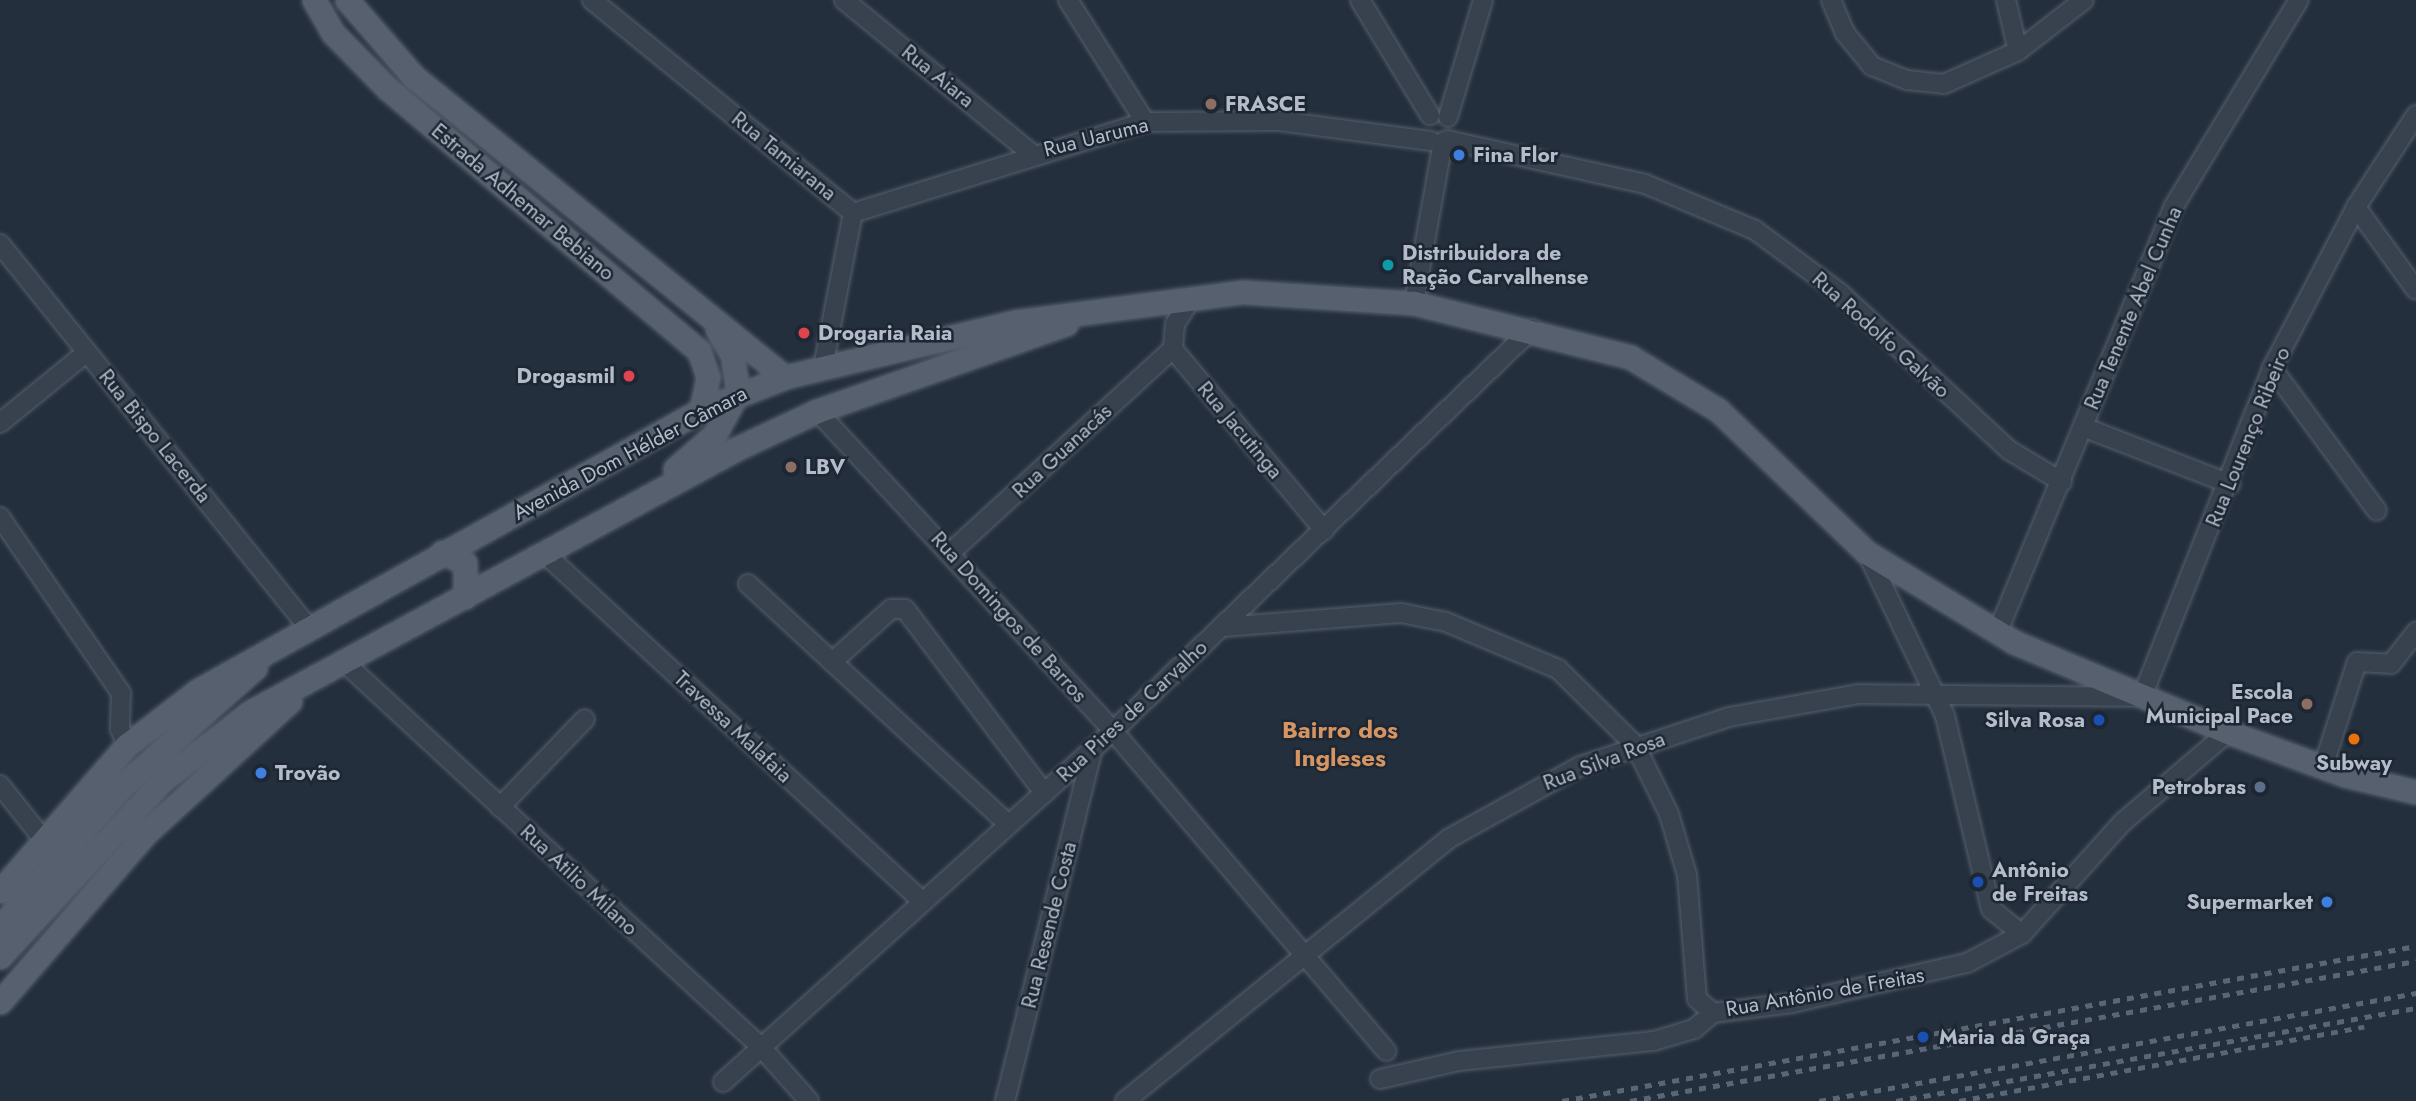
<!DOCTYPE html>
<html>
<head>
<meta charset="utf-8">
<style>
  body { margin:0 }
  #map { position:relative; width:2416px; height:1101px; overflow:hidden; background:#242f3e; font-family:Jost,sans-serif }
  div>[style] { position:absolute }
  .roads { filter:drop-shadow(0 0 2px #565f6c) drop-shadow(0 0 2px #565f6c) }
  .minor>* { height:18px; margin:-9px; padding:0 9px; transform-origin:9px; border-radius:9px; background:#38414e }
  .major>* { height:23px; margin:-11.5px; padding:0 11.5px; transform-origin:11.5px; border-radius:11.5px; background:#56606e }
  .rail>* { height:4.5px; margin-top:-2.25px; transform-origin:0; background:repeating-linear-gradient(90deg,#5a6575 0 7px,transparent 0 14px) }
  .dots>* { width:19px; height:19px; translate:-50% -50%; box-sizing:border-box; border:4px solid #1d2633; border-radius:50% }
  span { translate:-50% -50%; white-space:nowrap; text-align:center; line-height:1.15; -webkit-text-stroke:5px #1d2633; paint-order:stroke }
  .street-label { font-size:21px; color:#b4bcc9 }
  .poi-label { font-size:21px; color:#b4bcc9; font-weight:700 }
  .left { translate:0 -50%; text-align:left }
  .right { translate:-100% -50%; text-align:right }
  .quarter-label { font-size:24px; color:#d59563; font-weight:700 }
</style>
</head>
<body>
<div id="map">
  <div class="roads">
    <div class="minor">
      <div style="left:592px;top:0;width:337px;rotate:39.2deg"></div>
      <div style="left:844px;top:0;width:242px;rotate:39.3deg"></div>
      <div style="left:1068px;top:0;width:144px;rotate:57.7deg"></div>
      <div style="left:1360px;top:0;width:135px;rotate:58.7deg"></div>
      <div style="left:1831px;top:0;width:36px;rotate:67deg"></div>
      <div style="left:1845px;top:33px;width:43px;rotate:50.7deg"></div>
      <div style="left:1872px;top:66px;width:38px;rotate:22deg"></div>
      <div style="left:1907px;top:80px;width:37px;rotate:6deg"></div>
      <div style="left:1944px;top:84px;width:81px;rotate:-24deg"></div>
      <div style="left:2018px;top:51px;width:83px;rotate:-37.7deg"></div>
      <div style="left:2006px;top:0;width:52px;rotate:76.8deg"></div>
      <div style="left:1448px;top:117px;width:122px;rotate:-73.3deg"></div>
      <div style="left:1447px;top:140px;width:203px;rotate:12.5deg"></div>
      <div style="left:1645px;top:184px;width:119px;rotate:22.7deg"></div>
      <div style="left:1755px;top:230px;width:106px;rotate:36.5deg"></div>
      <div style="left:1840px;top:293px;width:231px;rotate:42.9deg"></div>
      <div style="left:2009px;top:450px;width:62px;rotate:31.1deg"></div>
      <div style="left:2356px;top:207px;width:102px;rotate:54.1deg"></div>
      <div style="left:853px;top:213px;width:306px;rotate:-17.3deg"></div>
      <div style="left:1145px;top:122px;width:134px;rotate:-0.4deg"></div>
      <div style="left:1279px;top:121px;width:153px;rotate:7.5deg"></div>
      <div style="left:0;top:244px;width:493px;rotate:51.2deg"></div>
      <div style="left:1192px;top:297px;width:32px;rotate:122deg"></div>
      <div style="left:1175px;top:324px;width:25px;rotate:95deg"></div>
      <div style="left:1173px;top:349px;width:236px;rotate:50.2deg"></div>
      <div style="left:1414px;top:303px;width:164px;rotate:-79.8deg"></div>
      <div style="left:823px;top:367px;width:157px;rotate:-79deg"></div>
      <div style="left:2272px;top:368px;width:177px;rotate:53.7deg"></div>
      <div style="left:817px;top:411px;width:436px;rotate:47.2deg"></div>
      <div style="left:1113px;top:731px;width:421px;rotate:49.5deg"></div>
      <div style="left:0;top:423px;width:112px;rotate:-39.2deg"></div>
      <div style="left:2083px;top:427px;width:158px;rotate:21.2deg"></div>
      <div style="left:0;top:517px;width:214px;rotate:55.5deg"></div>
      <div style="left:121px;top:693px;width:36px;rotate:92deg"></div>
      <div style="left:120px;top:729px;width:17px;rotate:66deg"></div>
      <div style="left:543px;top:552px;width:515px;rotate:42.64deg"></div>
      <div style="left:950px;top:553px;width:302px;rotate:-42.5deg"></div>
      <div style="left:1867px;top:553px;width:181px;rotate:64.4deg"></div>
      <div style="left:1945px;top:716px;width:198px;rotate:76.6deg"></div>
      <div style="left:1991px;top:909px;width:40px;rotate:39deg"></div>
      <div style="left:748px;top:584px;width:354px;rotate:42.7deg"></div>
      <div style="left:1223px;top:627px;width:179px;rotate:-4.5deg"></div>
      <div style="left:1401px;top:613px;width:46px;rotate:11.3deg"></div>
      <div style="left:1446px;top:622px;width:121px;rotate:22.8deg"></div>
      <div style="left:1558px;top:669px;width:108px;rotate:44.6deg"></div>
      <div style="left:1635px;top:745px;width:77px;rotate:63.8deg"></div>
      <div style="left:1669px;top:814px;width:64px;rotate:73.6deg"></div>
      <div style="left:1687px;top:875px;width:124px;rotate:85.4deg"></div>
      <div style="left:1697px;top:999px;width:21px;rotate:41deg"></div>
      <div style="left:1998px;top:631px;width:460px;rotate:-67.5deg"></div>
      <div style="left:2174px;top:206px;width:241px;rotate:-58.8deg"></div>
      <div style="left:832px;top:662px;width:79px;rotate:-41.9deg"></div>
      <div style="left:891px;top:609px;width:14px"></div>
      <div style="left:905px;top:609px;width:231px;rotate:52.9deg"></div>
      <div style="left:345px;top:663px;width:566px;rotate:42.71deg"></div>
      <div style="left:761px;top:1047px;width:72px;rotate:48.4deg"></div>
      <div style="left:2323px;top:767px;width:110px;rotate:-72.1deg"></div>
      <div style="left:2357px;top:662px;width:34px;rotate:3deg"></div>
      <div style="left:2391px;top:664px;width:41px;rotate:-52deg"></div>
      <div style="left:0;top:785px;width:69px;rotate:51.5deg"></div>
      <div style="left:500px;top:807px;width:122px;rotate:-46deg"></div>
      <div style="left:1380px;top:1079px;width:81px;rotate:-12.8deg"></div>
      <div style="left:1459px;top:1061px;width:196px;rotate:-5.9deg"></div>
      <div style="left:1654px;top:1041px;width:42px;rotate:-16.7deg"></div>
      <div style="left:1694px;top:1029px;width:25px;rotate:-40deg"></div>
      <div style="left:1713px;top:1013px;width:80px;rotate:-7.2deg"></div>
      <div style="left:1792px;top:1003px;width:180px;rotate:-12.9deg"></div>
      <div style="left:1967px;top:963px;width:62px;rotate:-27.8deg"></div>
      <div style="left:2022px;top:934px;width:151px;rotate:-48deg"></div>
      <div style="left:2123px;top:822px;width:138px;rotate:-40.6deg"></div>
      <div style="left:723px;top:1082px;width:525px;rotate:-41.99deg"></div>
      <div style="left:1113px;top:731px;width:581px;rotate:-43.81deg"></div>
      <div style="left:1005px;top:1101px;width:363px;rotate:-76deg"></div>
      <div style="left:1125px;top:1101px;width:416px;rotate:-39deg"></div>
      <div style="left:1448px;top:839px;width:151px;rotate:-28.9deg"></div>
      <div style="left:1580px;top:766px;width:157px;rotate:-18.2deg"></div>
      <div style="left:1729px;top:717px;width:131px;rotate:-10.1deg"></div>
      <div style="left:1858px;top:694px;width:284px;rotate:0.6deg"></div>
      <div style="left:2142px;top:697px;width:354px;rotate:-68.4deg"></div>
      <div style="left:2272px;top:368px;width:182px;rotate:-62.4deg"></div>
      <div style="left:2356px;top:207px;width:110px;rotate:-56.9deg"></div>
    </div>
    <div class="major">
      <div style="left:314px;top:0;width:38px;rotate:60deg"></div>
      <div style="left:333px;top:33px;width:78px;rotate:45.5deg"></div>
      <div style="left:388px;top:89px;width:407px;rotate:40.1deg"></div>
      <div style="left:699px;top:351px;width:28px;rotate:71deg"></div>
      <div style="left:708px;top:377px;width:34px;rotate:102deg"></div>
      <div style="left:347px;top:0;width:102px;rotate:49deg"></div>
      <div style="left:414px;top:77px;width:477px;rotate:39deg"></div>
      <div style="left:675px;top:469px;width:53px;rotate:-41.2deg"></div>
      <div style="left:715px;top:434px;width:48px;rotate:-61.3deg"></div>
      <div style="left:738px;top:392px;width:37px;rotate:-99deg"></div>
      <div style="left:732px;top:355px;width:30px;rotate:-120deg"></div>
      <div style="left:442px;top:552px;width:25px;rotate:26deg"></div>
      <div style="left:465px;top:563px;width:34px;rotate:90deg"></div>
      <div style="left:0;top:891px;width:194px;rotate:-49deg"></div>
      <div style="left:127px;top:745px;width:88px;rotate:-37.6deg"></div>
      <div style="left:197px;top:691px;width:577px;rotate:-29.14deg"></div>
      <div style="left:701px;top:410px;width:90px;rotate:-21.4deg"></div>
      <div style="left:785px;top:377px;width:236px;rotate:-13.5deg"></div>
      <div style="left:1014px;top:322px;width:231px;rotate:-7.5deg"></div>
      <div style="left:1243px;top:292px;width:171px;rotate:3.7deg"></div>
      <div style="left:1414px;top:303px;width:223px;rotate:14deg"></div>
      <div style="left:1630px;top:357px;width:103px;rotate:31.1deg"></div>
      <div style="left:1718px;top:410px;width:205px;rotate:43.8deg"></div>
      <div style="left:1866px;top:552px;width:173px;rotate:31.3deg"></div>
      <div style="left:2014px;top:642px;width:232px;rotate:22.8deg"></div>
      <div style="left:2228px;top:732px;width:125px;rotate:20.2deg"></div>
      <div style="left:2345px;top:775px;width:73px;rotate:13.5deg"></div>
      <div style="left:0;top:927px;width:186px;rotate:-49.1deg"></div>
      <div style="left:122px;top:786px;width:178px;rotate:-41.6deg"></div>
      <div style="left:0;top:957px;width:241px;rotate:-47.4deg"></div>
      <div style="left:163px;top:780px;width:110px;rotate:-38deg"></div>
      <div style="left:250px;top:712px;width:555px;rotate:-28.41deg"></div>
      <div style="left:738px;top:448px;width:87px;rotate:-25.1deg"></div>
      <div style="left:817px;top:411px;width:264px;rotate:-19.3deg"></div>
      <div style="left:0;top:1002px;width:223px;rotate:-49.2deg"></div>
      <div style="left:146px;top:833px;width:195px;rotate:-42.5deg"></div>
    </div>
  </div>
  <div class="rail">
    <div style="left:1562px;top:1101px;width:868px;rotate:-10.29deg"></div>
    <div style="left:1630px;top:1101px;width:798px;rotate:-10.1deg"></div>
    <div style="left:1819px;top:1101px;width:607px;rotate:-10.25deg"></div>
    <div style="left:1896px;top:1101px;width:528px;rotate:-10.14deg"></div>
    <div style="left:1959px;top:1101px;width:412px;rotate:-10.4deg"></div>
  </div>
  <div class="dots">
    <div style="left:1211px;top:104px;background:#8d6e63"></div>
    <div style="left:1459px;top:155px;background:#3f7fe0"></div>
    <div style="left:1388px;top:265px;background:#0f9aa8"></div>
    <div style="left:804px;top:333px;background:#e0444e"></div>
    <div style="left:629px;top:376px;background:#e0444e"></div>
    <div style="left:791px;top:467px;background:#8d6e63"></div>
    <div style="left:2307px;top:704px;background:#8d6e63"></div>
    <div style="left:2099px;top:720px;background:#1a4fb4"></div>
    <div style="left:2354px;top:739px;background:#e8710a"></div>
    <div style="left:261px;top:773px;background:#3f7fe0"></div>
    <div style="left:2260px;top:787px;background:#5c6f8a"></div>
    <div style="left:1978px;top:882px;background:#1a4fb4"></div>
    <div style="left:2327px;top:902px;background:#3f7fe0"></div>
    <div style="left:1923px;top:1037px;background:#1a4fb4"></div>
  </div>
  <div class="street-label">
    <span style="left:938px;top:76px;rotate:39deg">Rua Aiara</span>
    <span style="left:1096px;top:137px;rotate:-14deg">Rua Uaruma</span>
    <span style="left:784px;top:156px;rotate:39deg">Rua Tamiarana</span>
    <span style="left:523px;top:202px;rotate:40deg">Estrada Adhemar Bebiano</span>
    <span style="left:2133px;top:308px;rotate:-67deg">Rua Tenente Abel Cunha</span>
    <span style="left:1881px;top:335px;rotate:42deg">Rua Rodolfo Galvão</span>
    <span style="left:1240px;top:430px;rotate:50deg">Rua Jacutinga</span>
    <span style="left:155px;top:436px;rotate:51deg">Rua Bispo Lacerda</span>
    <span style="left:2248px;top:437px;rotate:-68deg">Rua Lourenço Ribeiro</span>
    <span style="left:1062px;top:451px;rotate:-43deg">Rua Guanacás</span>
    <span style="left:630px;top:453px;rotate:-28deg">Avenida Dom Hélder Câmara</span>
    <span style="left:1009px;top:617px;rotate:48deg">Rua Domingos de Barros</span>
    <span style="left:1132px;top:711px;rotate:-43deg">Rua Pires de Carvalho</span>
    <span style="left:733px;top:727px;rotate:43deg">Travessa Malafaia</span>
    <span style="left:1604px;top:761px;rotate:-21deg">Rua Silva Rosa</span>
    <span style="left:579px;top:880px;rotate:43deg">Rua Atilio Milano</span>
    <span style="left:1049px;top:925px;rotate:-76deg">Rua Resende Costa</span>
    <span style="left:1825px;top:992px;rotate:-10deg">Rua Antônio de Freitas</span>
  </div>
  <div class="poi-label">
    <span class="left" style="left:1225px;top:104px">FRASCE</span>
    <span class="left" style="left:1473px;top:155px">Fina Flor</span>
    <span class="left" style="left:1402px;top:265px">Distribuidora de<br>Ração Carvalhense</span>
    <span class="left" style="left:818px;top:333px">Drogaria Raia</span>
    <span class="right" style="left:615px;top:376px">Drogasmil</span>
    <span class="left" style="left:805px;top:467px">LBV</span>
    <span class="right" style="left:2293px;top:704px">Escola<br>Municipal Pace</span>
    <span class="right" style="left:2085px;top:720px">Silva Rosa</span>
    <span style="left:2354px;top:763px">Subway</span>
    <span class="left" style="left:275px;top:773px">Trovão</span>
    <span class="right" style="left:2246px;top:787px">Petrobras</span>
    <span class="left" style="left:1992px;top:882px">Antônio<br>de Freitas</span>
    <span class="right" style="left:2313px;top:902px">Supermarket</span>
    <span class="left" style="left:1939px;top:1037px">Maria da Graça</span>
  </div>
  <div class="quarter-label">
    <span style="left:1340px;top:744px">Bairro dos<br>Ingleses</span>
  </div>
</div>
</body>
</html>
